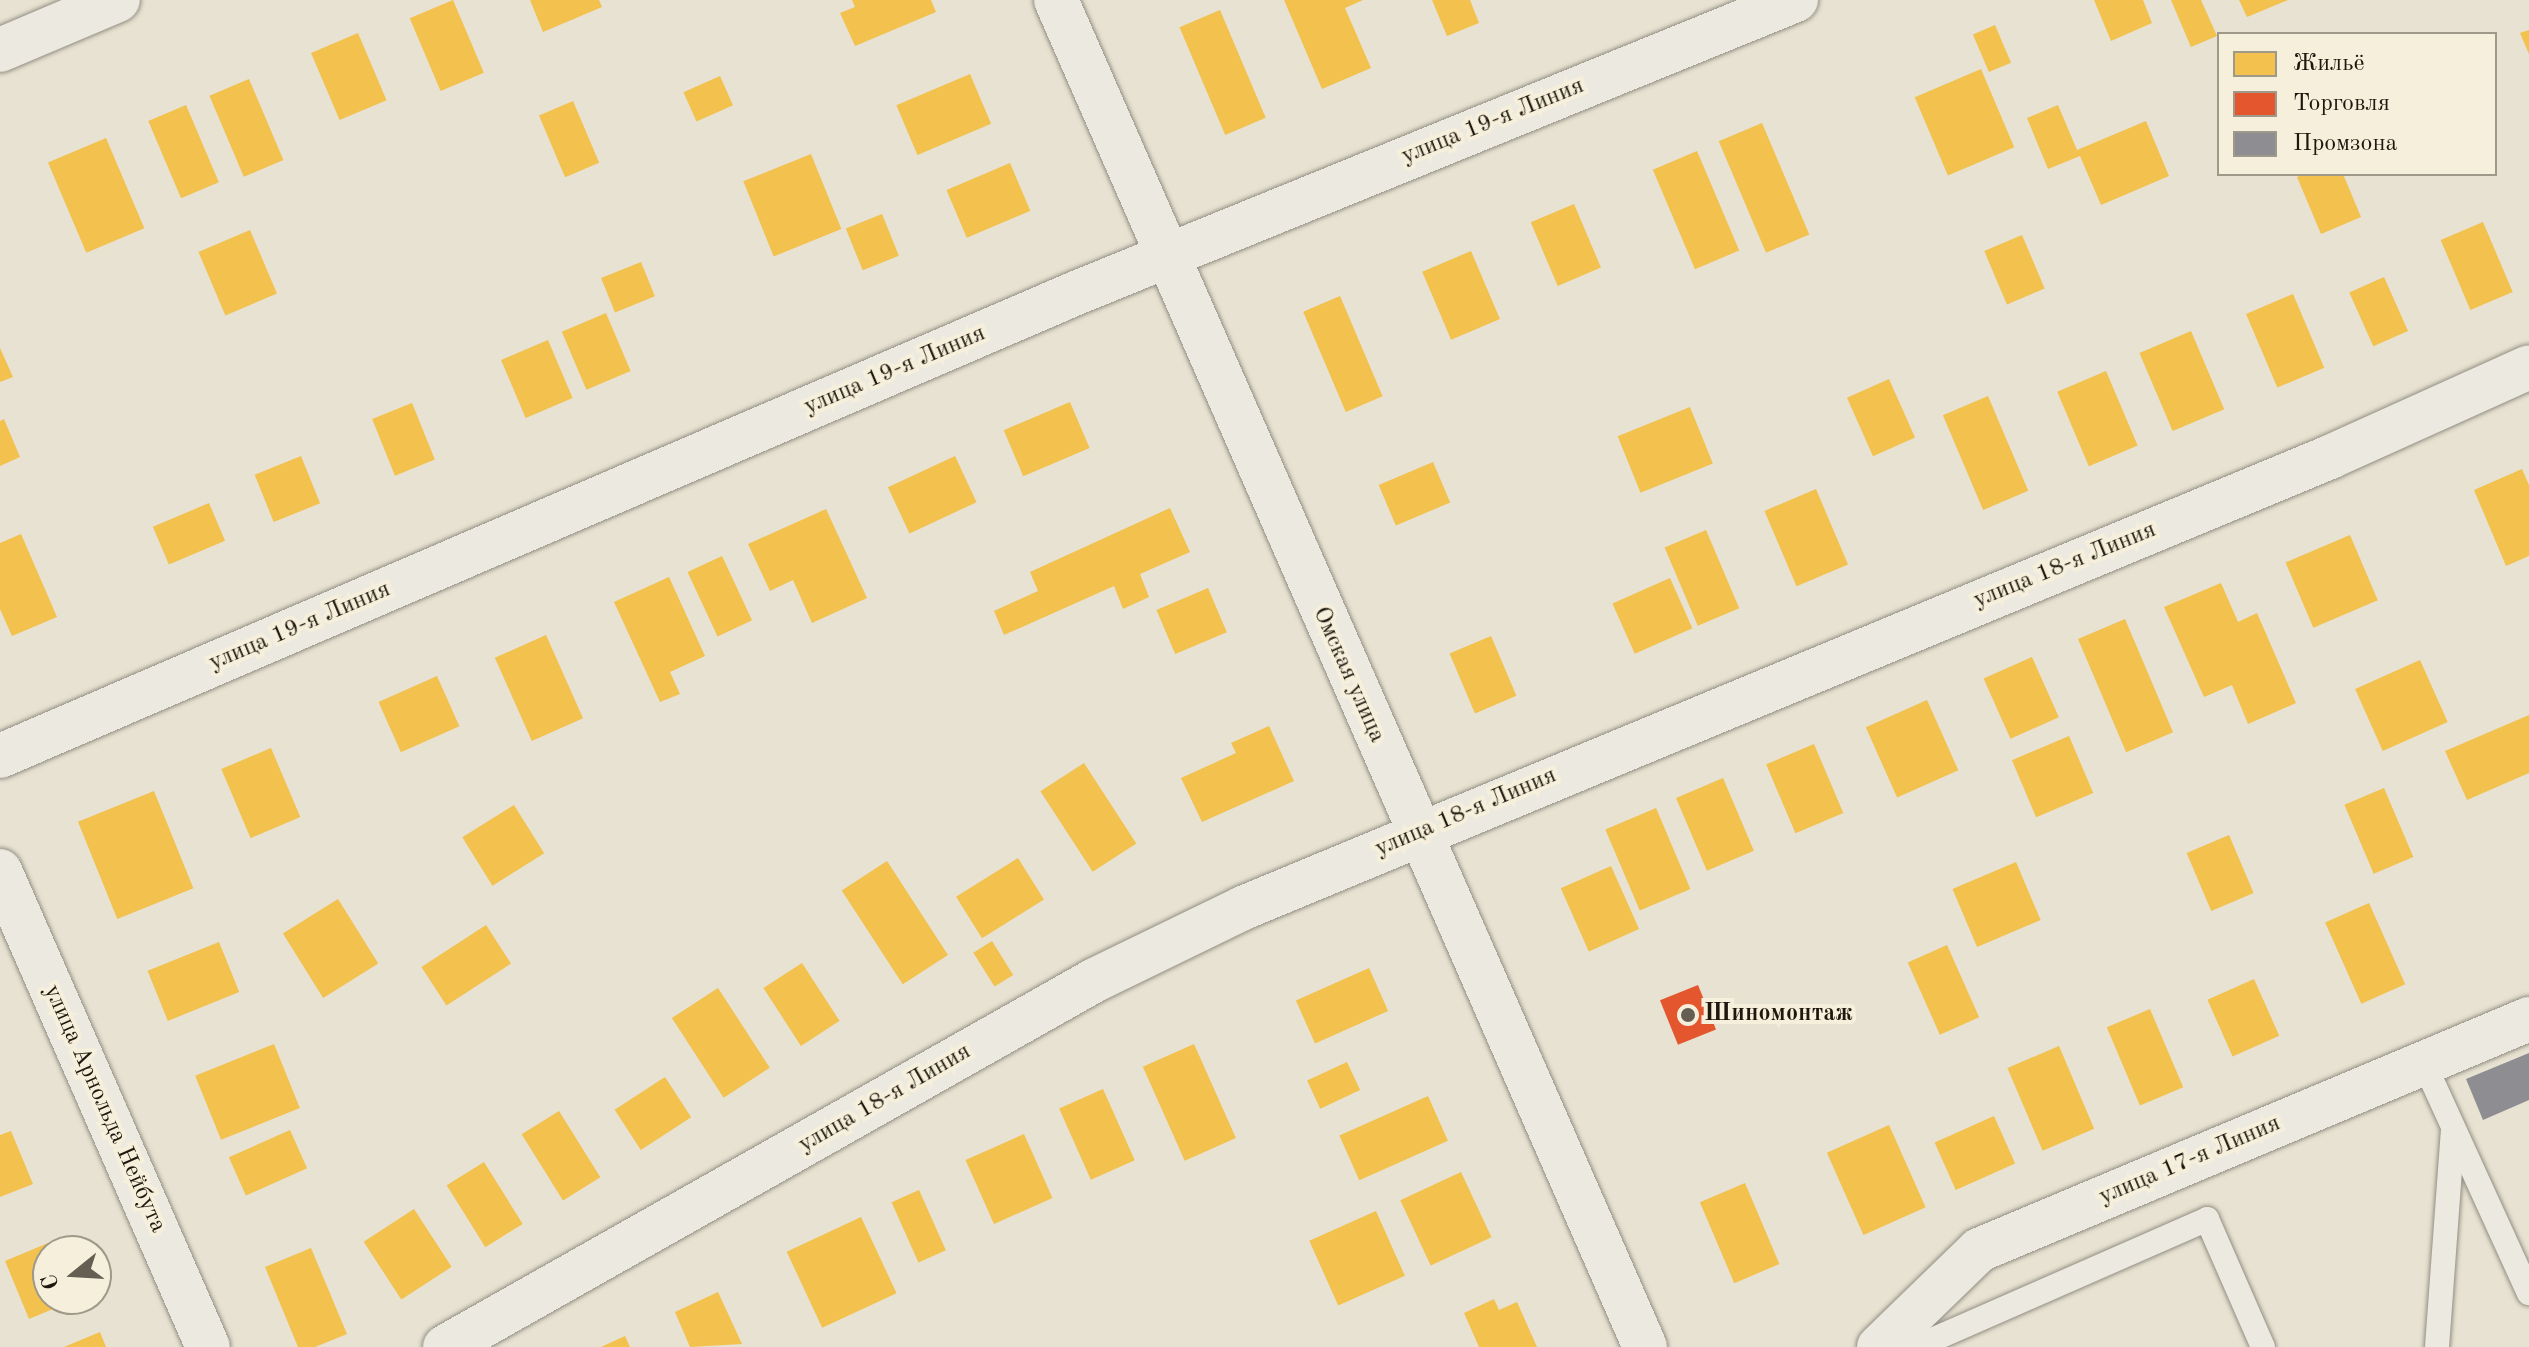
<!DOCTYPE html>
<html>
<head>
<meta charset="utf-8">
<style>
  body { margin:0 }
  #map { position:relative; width:2529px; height:1347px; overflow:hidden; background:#e7e2d1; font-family:"Old Standard TT",serif }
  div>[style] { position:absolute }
  .homes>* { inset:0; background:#f2c14e; transform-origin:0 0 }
  .shops>* { inset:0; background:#e4572e; transform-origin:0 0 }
  .industry>* { inset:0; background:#8d8d92 }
  .roads { filter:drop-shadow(0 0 2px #928e83) drop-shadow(0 0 2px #928e83) }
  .service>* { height:24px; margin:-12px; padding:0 12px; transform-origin:12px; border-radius:12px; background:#ece9e0 }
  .minor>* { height:44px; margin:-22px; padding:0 22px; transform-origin:22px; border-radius:22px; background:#ece9e0 }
  .tertiary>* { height:44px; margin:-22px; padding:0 22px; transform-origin:22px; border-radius:22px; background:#ece9e0 }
  .secondary>* { height:44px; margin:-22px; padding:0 22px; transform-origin:22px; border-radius:22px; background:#ece9e0 }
  .dots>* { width:22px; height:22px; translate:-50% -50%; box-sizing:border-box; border:4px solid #f5efdb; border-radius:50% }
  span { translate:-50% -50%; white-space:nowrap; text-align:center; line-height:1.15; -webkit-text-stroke:8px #f5efdb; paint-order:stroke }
  .street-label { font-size:24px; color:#1f170e }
  .poi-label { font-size:24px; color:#1f170e; font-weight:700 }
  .left { translate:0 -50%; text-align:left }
  .legend { position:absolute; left:2217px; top:32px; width:280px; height:144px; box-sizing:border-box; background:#f5efdb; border:2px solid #9f9989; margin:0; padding:10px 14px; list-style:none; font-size:24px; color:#1f170e }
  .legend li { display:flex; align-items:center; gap:16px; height:40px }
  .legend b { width:40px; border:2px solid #9f9989 }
  .north { position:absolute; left:32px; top:1235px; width:80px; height:80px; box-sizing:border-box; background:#f5efdb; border:2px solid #9f9989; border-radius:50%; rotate:252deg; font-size:22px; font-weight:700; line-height:32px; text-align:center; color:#1f170e }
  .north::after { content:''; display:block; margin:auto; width:28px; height:36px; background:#655e52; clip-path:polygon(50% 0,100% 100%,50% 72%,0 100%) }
</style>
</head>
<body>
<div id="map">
  <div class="homes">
    <div style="left:453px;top:0;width:79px;height:47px;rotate:67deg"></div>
    <div style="clip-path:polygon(530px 0,599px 0,602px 7px,543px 32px)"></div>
    <div style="clip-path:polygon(852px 0,931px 0,936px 12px,855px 46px,840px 13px,855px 7px)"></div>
    <div style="clip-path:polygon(1284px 0,1363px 0,1345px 8px,1371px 68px,1322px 89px)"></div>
    <div style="clip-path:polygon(1432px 0,1470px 0,1479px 23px,1447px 36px)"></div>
    <div style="clip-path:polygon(2094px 0,2143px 0,2152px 23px,2111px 41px)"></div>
    <div style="clip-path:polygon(2171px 0,2201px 0,2217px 36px,2191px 47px)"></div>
    <div style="clip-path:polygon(2239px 0,2288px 0,2247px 17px)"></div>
    <div style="left:1220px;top:10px;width:117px;height:44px;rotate:67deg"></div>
    <div style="left:1995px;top:25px;width:41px;height:24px;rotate:67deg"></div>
    <div style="clip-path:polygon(2529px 30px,2529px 54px,2520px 33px)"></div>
    <div style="left:358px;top:33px;width:73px;height:51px;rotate:67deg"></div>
    <div style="left:1981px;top:69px;width:85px;height:72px;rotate:67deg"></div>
    <div style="left:970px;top:74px;width:54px;height:80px;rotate:67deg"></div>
    <div style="left:720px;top:76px;width:32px;height:40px;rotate:66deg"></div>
    <div style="left:249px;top:79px;width:88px;height:43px;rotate:67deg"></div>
    <div style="left:573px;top:101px;width:67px;height:37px;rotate:67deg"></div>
    <div style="left:186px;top:105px;width:84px;height:41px;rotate:67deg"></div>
    <div style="clip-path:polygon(2058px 105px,2077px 150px,2146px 121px,2169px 176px,2101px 205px,2080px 156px,2048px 169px,2027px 118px)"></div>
    <div style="left:1762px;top:123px;width:121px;height:47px;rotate:67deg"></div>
    <div style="left:106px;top:138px;width:98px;height:63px;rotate:67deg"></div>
    <div style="left:1697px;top:151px;width:108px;height:48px;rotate:67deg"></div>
    <div style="left:811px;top:154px;width:81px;height:73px;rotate:68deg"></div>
    <div style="left:1010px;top:163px;width:52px;height:69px;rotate:67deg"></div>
    <div style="clip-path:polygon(2304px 174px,2343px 174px,2361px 217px,2321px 234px,2297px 177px)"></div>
    <div style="left:1574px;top:204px;width:69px;height:47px;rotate:67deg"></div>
    <div style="left:882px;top:214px;width:45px;height:39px;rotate:68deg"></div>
    <div style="left:2483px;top:222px;width:76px;height:46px;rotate:67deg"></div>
    <div style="left:250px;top:230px;width:69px;height:56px;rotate:67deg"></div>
    <div style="left:2022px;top:235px;width:58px;height:41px;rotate:67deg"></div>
    <div style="left:1471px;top:251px;width:74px;height:53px;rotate:67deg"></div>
    <div style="left:641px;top:262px;width:37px;height:43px;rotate:68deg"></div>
    <div style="left:2384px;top:277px;width:59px;height:38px;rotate:66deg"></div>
    <div style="left:2293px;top:294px;width:80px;height:51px;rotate:67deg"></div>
    <div style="left:1340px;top:296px;width:109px;height:40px;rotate:67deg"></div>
    <div style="left:606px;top:313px;width:63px;height:48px;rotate:67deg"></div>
    <div style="left:2191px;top:331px;width:85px;height:56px;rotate:67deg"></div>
    <div style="left:548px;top:340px;width:63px;height:51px;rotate:67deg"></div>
    <div style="clip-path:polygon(0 348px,13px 377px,0 382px)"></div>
    <div style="left:2106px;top:371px;width:81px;height:53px;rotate:67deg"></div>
    <div style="left:1889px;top:379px;width:64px;height:46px;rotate:66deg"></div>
    <div style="left:1988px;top:396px;width:103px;height:49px;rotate:67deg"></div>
    <div style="left:1070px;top:402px;width:50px;height:72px;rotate:67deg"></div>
    <div style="left:412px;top:403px;width:61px;height:43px;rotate:68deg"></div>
    <div style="left:1690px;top:407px;width:61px;height:78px;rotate:68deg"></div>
    <div style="clip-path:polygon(4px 419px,20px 457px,0 466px,0 421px)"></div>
    <div style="left:301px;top:456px;width:51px;height:50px;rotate:68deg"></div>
    <div style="left:955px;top:456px;width:51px;height:74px;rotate:65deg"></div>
    <div style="left:1433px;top:462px;width:44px;height:59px;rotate:67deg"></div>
    <div style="clip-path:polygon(2522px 469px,2529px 485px,2529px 556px,2506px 566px,2474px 490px)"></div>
    <div style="left:1816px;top:489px;width:82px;height:56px;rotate:67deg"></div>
    <div style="left:209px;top:503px;width:41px;height:61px;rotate:67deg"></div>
    <div style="clip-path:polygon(1170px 508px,1190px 552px,1140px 574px,1149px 597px,1123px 609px,1114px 586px,1004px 635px,994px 611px,1038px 591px,1030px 572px)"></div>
    <div style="clip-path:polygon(826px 509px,867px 598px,812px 623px,793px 580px,770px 591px,748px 544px)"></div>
    <div style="left:1706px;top:530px;width:85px;height:45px;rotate:67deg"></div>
    <div style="clip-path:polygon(21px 534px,57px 617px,12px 636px,0 609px,0 543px)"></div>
    <div style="left:2350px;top:535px;width:71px;height:70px;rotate:67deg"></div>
    <div style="left:722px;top:556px;width:71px;height:38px;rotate:65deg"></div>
    <div style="clip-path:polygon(669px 577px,705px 656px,670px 672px,680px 694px,660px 702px,614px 602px)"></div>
    <div style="left:1670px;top:578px;width:55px;height:63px;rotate:66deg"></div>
    <div style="clip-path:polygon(2221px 583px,2238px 622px,2257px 613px,2296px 703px,2248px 724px,2232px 685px,2204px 697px,2164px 607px)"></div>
    <div style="left:1208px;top:588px;width:48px;height:56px;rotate:67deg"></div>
    <div style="left:2125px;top:619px;width:123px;height:51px;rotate:67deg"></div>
    <div style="left:546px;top:635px;width:91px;height:56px;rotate:66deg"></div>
    <div style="left:1491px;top:636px;width:65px;height:45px;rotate:67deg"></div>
    <div style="left:2032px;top:657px;width:66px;height:53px;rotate:66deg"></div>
    <div style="left:2420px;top:660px;width:68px;height:71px;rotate:66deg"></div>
    <div style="left:437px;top:676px;width:55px;height:64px;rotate:66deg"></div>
    <div style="left:1927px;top:700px;width:77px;height:67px;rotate:66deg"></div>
    <div style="clip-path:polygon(2529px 715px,2529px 773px,2467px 800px,2445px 751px)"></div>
    <div style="clip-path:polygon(1269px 726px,1294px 781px,1202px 822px,1181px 778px,1236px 753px,1231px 743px)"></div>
    <div style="left:2069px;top:736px;width:62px;height:62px;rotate:67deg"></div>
    <div style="left:1814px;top:744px;width:75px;height:52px;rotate:67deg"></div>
    <div style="left:271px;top:748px;width:75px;height:54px;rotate:67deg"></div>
    <div style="left:1084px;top:763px;width:96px;height:52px;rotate:57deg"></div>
    <div style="left:1723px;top:778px;width:79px;height:51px;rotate:67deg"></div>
    <div style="left:2384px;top:788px;width:75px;height:43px;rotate:67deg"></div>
    <div style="left:154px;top:791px;width:105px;height:82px;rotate:68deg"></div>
    <div style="left:514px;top:805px;width:57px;height:61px;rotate:58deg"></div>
    <div style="left:1656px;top:808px;width:88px;height:55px;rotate:67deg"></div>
    <div style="left:2229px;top:835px;width:63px;height:46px;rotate:67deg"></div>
    <div style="left:1018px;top:858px;width:49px;height:73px;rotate:58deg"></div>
    <div style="left:887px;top:861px;width:112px;height:54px;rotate:57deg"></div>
    <div style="left:2016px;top:862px;width:63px;height:69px;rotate:67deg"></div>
    <div style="left:1611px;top:866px;width:69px;height:55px;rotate:66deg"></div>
    <div style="left:338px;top:899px;width:76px;height:65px;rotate:58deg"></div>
    <div style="left:2369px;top:903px;width:89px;height:48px;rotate:66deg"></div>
    <div style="left:486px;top:925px;width:46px;height:77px;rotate:57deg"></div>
    <div style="left:992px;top:941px;width:40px;height:22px;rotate:58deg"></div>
    <div style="left:219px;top:942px;width:54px;height:77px;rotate:68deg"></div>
    <div style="left:1947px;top:945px;width:79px;height:43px;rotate:66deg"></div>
    <div style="left:802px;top:963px;width:69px;height:46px;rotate:57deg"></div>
    <div style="left:1369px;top:968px;width:47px;height:80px;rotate:66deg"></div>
    <div style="left:2254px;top:979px;width:62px;height:51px;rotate:66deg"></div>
    <div style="left:718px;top:988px;width:95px;height:55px;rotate:57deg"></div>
    <div style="left:2150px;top:1009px;width:85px;height:47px;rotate:67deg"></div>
    <div style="left:274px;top:1044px;width:69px;height:85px;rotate:68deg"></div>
    <div style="left:1194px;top:1044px;width:103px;height:56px;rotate:66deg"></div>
    <div style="left:2059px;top:1046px;width:90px;height:56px;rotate:67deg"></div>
    <div style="left:1347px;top:1062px;width:31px;height:44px;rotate:65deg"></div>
    <div style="left:665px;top:1077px;width:48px;height:60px;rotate:57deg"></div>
    <div style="left:1103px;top:1089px;width:78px;height:48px;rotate:66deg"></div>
    <div style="left:1428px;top:1096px;width:49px;height:97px;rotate:66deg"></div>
    <div style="left:559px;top:1111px;width:78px;height:44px;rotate:58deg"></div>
    <div style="left:1994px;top:1116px;width:52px;height:65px;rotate:66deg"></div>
    <div style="left:1889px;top:1125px;width:90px;height:68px;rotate:66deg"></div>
    <div style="left:290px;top:1130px;width:42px;height:67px;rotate:66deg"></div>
    <div style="clip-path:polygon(11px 1131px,33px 1184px,0 1197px,0 1135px)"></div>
    <div style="left:1024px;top:1134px;width:70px;height:64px;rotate:66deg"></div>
    <div style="left:484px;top:1162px;width:73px;height:44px;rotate:58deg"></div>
    <div style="left:1461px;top:1172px;width:72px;height:67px;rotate:65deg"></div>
    <div style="left:1745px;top:1183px;width:88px;height:49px;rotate:67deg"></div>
    <div style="left:919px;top:1190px;width:66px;height:30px;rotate:66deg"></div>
    <div style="left:414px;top:1209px;width:69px;height:60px;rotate:57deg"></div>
    <div style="left:1376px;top:1211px;width:71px;height:73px;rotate:66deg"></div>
    <div style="left:861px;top:1217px;width:84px;height:82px;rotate:65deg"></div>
    <div style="clip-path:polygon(60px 1238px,65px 1251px,48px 1251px,48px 1299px,77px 1299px,29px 1319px,5px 1261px)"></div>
    <div style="clip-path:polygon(311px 1248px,347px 1334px,315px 1347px,298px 1347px,265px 1267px)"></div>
    <div style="clip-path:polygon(718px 1292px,742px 1344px,690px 1347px,675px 1312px)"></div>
    <div style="clip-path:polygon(1494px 1299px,1499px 1310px,1517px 1302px,1537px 1347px,1479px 1347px,1464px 1313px)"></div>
    <div style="clip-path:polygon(100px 1332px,106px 1347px,64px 1347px)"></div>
    <div style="clip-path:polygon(625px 1336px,630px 1347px,601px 1347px)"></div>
  </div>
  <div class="shops">
    <div style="left:1698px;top:985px;width:48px;height:41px;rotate:68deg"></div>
  </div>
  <div class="industry">
    <div style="clip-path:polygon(2529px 1053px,2529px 1100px,2483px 1120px,2466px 1079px)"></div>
  </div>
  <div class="roads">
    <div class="service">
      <div style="left:2424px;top:1063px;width:253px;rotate:65.5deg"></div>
      <div style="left:1916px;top:1347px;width:318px;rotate:-23.7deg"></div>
      <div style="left:2207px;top:1219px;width:140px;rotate:66.4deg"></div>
      <div style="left:2437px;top:1347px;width:217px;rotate:-85.8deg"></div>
    </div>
    <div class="minor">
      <div style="left:0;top:756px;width:1177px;rotate:-23.28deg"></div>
      <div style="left:1081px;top:291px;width:772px;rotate:-22.15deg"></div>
      <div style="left:445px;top:1347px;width:746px;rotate:-29.45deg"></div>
      <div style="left:1095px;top:980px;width:165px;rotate:-25.9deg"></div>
      <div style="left:1243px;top:908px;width:1177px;rotate:-22.53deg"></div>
      <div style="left:2330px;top:457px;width:218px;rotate:-24.3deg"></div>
      <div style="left:1879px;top:1347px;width:139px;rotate:-44.1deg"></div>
      <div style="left:1979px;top:1250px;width:597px;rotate:-22.78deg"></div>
    </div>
    <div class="tertiary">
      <div style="left:0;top:50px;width:128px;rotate:-23deg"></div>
      <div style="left:0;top:871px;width:519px;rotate:66.4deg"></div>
    </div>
    <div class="secondary">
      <div style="left:1056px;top:0;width:1470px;rotate:66.38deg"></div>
    </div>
  </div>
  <div class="dots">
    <div style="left:1688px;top:1015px;background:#655e52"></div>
  </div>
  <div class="street-label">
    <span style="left:1493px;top:122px;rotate:-22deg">улица 19-я Линия</span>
    <span style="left:895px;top:371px;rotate:-23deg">улица 19-я Линия</span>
    <span style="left:2065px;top:566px;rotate:-22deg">улица 18-я Линия</span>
    <span style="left:300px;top:627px;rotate:-23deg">улица 19-я Линия</span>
    <span style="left:1348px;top:675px;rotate:66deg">Омская улица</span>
    <span style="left:1466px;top:813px;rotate:-23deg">улица 18-я Линия</span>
    <span style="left:885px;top:1099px;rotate:-30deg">улица 18-я Линия</span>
    <span style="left:104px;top:1109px;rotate:66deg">улица Арнольда Нейбута</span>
    <span style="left:2190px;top:1161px;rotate:-23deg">улица 17-я Линия</span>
  </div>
  <div class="poi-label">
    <span class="left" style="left:1704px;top:1015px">Шиномонтаж</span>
  </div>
  <ul class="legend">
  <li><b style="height:22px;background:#f2c14e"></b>Жильё</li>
  <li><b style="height:22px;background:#e4572e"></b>Торговля</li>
  <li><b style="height:22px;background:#8d8d92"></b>Промзона</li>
  </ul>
  <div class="north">С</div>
</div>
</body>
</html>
